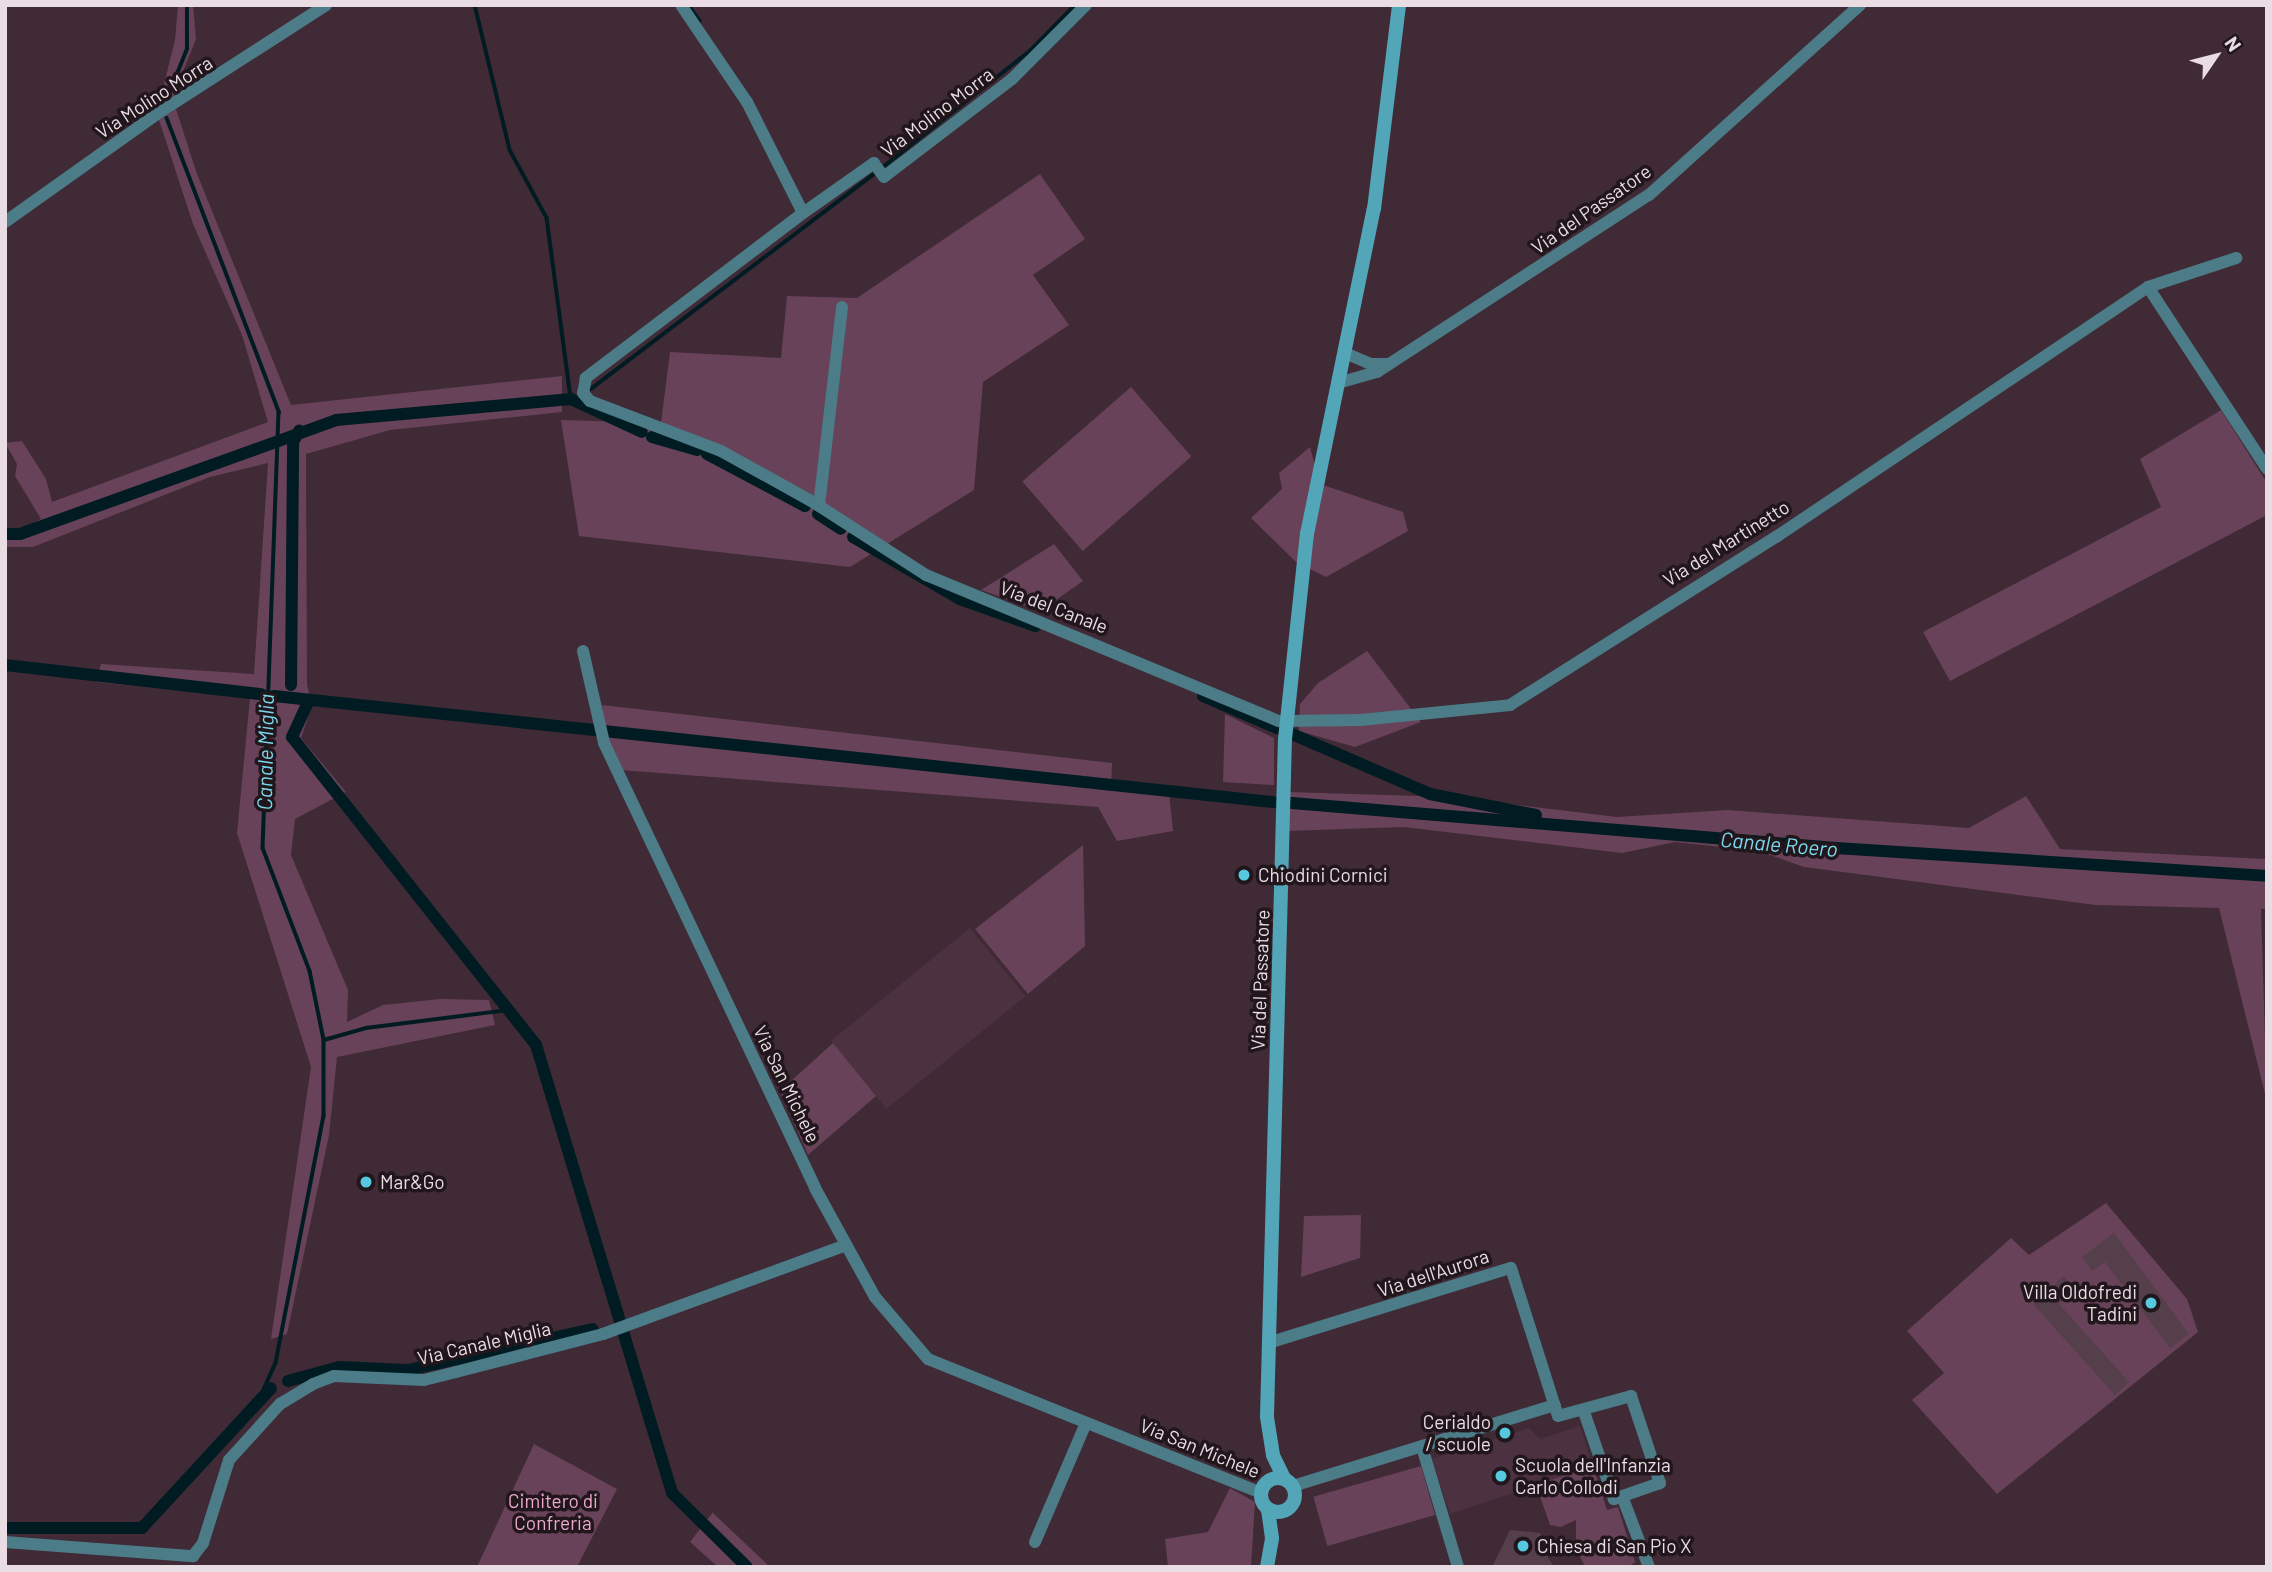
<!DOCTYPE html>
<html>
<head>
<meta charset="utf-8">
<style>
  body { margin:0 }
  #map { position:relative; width:2272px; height:1572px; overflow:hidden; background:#3f2a36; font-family:Barlow,sans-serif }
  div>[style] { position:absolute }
  .built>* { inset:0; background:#4c3140; transform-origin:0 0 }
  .green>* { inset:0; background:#684258; transform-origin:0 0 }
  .stream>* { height:3.5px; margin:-1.75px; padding:0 1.75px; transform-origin:1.75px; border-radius:1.75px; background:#001c22 }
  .canal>* { height:12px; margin:-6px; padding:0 6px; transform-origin:6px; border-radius:6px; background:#001c22 }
  .building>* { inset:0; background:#553f4b }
  .street>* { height:12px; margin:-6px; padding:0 6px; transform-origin:6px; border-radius:6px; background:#4b7c87 }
  .secondary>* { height:14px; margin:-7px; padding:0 7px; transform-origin:7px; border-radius:7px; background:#53a6b7 }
  .secondary>.ring { margin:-7px; padding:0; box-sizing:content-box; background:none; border:14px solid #53a6b7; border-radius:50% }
  .dots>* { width:19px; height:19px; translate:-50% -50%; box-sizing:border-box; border:4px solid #20161b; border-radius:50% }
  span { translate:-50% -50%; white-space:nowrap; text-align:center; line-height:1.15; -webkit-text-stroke:7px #20161b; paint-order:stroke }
  .street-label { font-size:19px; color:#eadce3 }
  .poi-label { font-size:19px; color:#eadce3 }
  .left { translate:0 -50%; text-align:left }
  .right { translate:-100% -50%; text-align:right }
  .park-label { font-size:19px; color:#eca8ce }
  .water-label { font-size:21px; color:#7bd9ed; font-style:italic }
  .frame { position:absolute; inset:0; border:7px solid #eadce3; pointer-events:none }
  .north { position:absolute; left:2181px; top:21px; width:70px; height:70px; -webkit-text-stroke:5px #20161b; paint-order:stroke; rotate:55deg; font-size:19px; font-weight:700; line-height:28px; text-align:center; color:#eadce3 }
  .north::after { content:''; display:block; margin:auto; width:24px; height:32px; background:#eadce3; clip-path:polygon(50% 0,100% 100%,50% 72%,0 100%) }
</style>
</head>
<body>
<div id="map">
  <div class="built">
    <div style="left:970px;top:928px;width:88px;height:179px;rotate:51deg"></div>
    <div style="clip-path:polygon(1580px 1426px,1593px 1466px,1450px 1514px,1432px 1459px,1529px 1428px,1540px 1439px)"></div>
  </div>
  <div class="green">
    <div style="clip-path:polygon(178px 5px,193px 5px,196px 39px,172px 99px,159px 104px,175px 40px)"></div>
    <div style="clip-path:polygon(176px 109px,197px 174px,291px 405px,562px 376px,562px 412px,390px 430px,306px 454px,307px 685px,312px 705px,301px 738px,346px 792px,295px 819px,291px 855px,348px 990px,347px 1022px,383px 1005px,440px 999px,489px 1000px,495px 1025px,337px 1057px,329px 1135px,287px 1334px,271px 1339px,311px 1067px,237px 833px,250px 698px,96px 682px,101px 664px,254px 674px,268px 463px,210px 477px,33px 547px,5px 547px,5px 529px,21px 530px,41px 519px,15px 476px,17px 464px,5px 443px,22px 441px,46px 479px,52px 502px,268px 422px,242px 335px,193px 224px,159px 120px)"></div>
    <div style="clip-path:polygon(1040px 174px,1085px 239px,1033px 275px,1069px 325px,983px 382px,974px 490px,850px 567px,579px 536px,561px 420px,661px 423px,670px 352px,781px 358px,787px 296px,857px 298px)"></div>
    <div style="left:1131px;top:387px;width:92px;height:144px;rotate:49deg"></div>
    <div style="clip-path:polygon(2221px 410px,2267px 483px,2267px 515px,1950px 681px,1923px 632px,2161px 507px,2140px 459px)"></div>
    <div style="clip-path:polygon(1310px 447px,1320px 484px,1403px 512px,1408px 531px,1326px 577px,1296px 562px,1251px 518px,1282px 489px,1279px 473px)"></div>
    <div style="clip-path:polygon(1054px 544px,1083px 581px,1040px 611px,981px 590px)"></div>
    <div style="clip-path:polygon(1367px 651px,1421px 722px,1355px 747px,1299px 731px,1300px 704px,1318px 683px)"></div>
    <div style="clip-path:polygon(602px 705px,1112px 763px,1111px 789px,1169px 792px,1173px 831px,1117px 841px,1098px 807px,621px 770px,608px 745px)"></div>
    <div style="clip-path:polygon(1225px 714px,1274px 738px,1274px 785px,1223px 782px)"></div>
    <div style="clip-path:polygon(1288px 792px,1451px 797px,1617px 817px,1728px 810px,1969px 828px,2026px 796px,2060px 849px,2267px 859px,2267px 909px,2261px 909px,2267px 1102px,2219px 908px,2096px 905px,1804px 867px,1759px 851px,1675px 842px,1622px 853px,1404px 827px,1287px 831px)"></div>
    <div style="clip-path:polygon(1083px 845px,1085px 946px,1028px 994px,975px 929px)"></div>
    <div style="clip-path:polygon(833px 1043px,876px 1096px,808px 1155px,780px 1091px)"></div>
    <div style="clip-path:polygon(2106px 1203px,2187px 1299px,2198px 1332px,1997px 1494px,1912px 1400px,1944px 1373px,1907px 1331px,2011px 1238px,2029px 1255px)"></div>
    <div style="clip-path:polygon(1361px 1215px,1360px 1258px,1301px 1277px,1304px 1216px)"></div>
    <div style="clip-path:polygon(534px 1444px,617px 1489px,577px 1567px,477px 1567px)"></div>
    <div style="left:1421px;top:1466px;width:51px;height:112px;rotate:74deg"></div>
    <div style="clip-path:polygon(1593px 1466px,1607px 1510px,1618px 1507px,1635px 1562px,1628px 1567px,1585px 1567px,1576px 1548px,1576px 1520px,1561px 1527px,1550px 1525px,1536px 1485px)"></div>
    <div style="clip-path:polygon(1230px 1488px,1255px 1502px,1251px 1567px,1168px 1567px,1165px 1539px,1208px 1532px)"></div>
    <div style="clip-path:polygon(713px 1512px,713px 1513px,770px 1567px,718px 1567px,690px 1542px)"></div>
  </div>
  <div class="stream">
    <div style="left:475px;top:5px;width:149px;rotate:76.4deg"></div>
    <div style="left:510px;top:150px;width:77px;rotate:61.4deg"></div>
    <div style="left:547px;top:218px;width:183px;rotate:82.4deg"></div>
    <div style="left:690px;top:7px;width:17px;rotate:54deg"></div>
    <div style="left:167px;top:99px;width:54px;rotate:-68.2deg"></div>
    <div style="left:187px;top:49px;width:44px;rotate:-90deg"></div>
    <div style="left:167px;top:118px;width:315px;rotate:69.1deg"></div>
    <div style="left:279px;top:412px;width:436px;rotate:92.1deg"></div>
    <div style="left:263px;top:848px;width:132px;rotate:69.1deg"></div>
    <div style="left:310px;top:971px;width:70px;rotate:78.5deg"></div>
    <div style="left:324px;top:1040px;width:76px;rotate:90deg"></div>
    <div style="left:324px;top:1116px;width:252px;rotate:101deg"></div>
    <div style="left:276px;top:1363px;width:30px;rotate:114deg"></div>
    <div style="left:883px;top:167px;width:187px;rotate:-38.3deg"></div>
    <div style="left:1030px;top:51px;width:64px;rotate:-45.6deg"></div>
    <div style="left:591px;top:389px;width:358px;rotate:-37.2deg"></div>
    <div style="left:324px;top:1040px;width:44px;rotate:-15.9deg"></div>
    <div style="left:366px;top:1028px;width:144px;rotate:-7.2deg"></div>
  </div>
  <div class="canal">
    <div style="left:652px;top:437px;width:47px;rotate:16.1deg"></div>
    <div style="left:707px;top:454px;width:111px;rotate:28deg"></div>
    <div style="left:818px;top:514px;width:27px;rotate:33deg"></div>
    <div style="left:5px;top:534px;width:15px"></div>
    <div style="left:20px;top:534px;width:336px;rotate:-19.8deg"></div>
    <div style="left:336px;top:420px;width:236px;rotate:-5.1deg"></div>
    <div style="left:571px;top:399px;width:78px;rotate:24.9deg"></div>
    <div style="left:853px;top:537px;width:124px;rotate:30.1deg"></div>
    <div style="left:960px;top:599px;width:80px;rotate:19.8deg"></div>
    <div style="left:5px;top:665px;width:258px;rotate:6.5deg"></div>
    <div style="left:291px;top:685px;width:243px;rotate:-89.5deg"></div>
    <div style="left:293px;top:442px;width:13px;rotate:-61deg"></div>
    <div style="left:274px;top:696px;width:1005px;rotate:6.06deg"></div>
    <div style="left:1203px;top:696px;width:81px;rotate:23.4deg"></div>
    <div style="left:309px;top:700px;width:41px;rotate:114.7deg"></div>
    <div style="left:292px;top:737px;width:393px;rotate:51.6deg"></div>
    <div style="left:536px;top:1045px;width:468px;rotate:73.1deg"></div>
    <div style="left:672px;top:1493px;width:105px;rotate:44.6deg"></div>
    <div style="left:1292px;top:734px;width:150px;rotate:23.5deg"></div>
    <div style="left:1430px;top:794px;width:108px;rotate:11.2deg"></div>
    <div style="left:1292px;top:803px;width:546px;rotate:4.73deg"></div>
    <div style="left:1836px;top:848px;width:432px;rotate:3.7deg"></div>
    <div style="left:288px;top:1381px;width:53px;rotate:-15.4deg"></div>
    <div style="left:339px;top:1367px;width:69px;rotate:2.5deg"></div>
    <div style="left:408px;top:1370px;width:189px;rotate:-12.5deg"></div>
    <div style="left:5px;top:1528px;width:137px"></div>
    <div style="left:142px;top:1528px;width:190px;rotate:-47.3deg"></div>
  </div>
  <div class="building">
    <div style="clip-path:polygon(2114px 1233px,2189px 1334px,2170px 1348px,2105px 1262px,2092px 1271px,2082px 1257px)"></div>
    <div style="clip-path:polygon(2064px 1276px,2076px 1289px,2059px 1304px,2129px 1382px,2115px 1395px,2033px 1304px)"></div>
    <div style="clip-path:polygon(1510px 1530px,1541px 1533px,1540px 1544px,1554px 1567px,1492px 1567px)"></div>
  </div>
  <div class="street">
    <div style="left:681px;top:5px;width:117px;rotate:55.8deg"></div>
    <div style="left:747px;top:102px;width:124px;rotate:63.2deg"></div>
    <div style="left:1086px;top:5px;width:105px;rotate:135deg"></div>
    <div style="left:1012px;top:79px;width:161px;rotate:142.6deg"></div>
    <div style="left:884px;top:177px;width:17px;rotate:-126deg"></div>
    <div style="left:874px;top:163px;width:87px;rotate:144.8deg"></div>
    <div style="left:803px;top:213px;width:273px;rotate:142.8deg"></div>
    <div style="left:586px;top:378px;width:15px;rotate:101deg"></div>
    <div style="left:583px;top:393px;width:11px;rotate:49deg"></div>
    <div style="left:590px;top:401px;width:140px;rotate:20.9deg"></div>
    <div style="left:721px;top:451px;width:105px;rotate:29deg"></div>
    <div style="left:813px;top:502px;width:135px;rotate:32.9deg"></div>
    <div style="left:926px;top:575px;width:382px;rotate:22.5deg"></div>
    <div style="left:1279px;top:721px;width:82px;rotate:-0.7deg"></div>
    <div style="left:1361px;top:720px;width:150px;rotate:-5.7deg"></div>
    <div style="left:1510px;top:705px;width:315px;rotate:-32.3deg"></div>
    <div style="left:1776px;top:537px;width:448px;rotate:-33.9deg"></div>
    <div style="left:2148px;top:287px;width:93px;rotate:-18.2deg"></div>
    <div style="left:5px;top:222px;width:186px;rotate:-35.4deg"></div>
    <div style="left:157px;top:114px;width:201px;rotate:-32.8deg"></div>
    <div style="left:2148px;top:287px;width:217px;rotate:56.8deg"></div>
    <div style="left:1345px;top:353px;width:28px;rotate:23deg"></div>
    <div style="left:1371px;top:364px;width:18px"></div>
    <div style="left:1338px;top:383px;width:41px;rotate:-15.8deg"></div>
    <div style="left:1377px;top:372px;width:325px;rotate:-33.1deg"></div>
    <div style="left:1649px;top:195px;width:284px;rotate:-42deg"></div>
    <div style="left:819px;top:506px;width:200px;rotate:-83.4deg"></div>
    <div style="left:583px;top:651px;width:94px;rotate:77.1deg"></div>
    <div style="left:604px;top:743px;width:492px;rotate:64.6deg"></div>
    <div style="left:815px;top:1188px;width:124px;rotate:61.2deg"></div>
    <div style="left:875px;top:1297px;width:82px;rotate:49.5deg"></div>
    <div style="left:928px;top:1359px;width:359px;rotate:21.9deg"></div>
    <div style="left:1268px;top:1343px;width:254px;rotate:-17.2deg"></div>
    <div style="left:1511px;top:1268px;width:155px;rotate:72.4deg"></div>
    <div style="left:1558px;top:1416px;width:76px;rotate:-15.3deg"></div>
    <div style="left:1631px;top:1396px;width:92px;rotate:71.6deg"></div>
    <div style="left:1660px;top:1483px;width:49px;rotate:160.8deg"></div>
    <div style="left:1614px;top:1499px;width:92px;rotate:-109deg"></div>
    <div style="left:1422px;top:1447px;width:125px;rotate:73.3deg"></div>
    <div style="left:1293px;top:1486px;width:274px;rotate:-17.2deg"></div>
    <div style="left:1622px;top:1496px;width:76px;rotate:69.2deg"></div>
    <div style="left:5px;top:1542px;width:189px;rotate:4.3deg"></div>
    <div style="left:193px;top:1556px;width:16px;rotate:-52deg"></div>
    <div style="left:203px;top:1543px;width:87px;rotate:-72.6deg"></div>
    <div style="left:229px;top:1460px;width:76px;rotate:-47.7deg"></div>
    <div style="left:280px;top:1404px;width:39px;rotate:-31deg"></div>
    <div style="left:313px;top:1384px;width:22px;rotate:-21deg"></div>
    <div style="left:334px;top:1376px;width:90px;rotate:2.5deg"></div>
    <div style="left:424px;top:1380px;width:33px;rotate:-14deg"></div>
    <div style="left:456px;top:1372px;width:152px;rotate:-14.5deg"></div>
    <div style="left:603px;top:1334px;width:259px;rotate:-20.1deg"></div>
    <div style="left:1035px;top:1542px;width:129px;rotate:-66.8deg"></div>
  </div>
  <div class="secondary">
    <div class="ring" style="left:1261px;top:1478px;width:20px;height:20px"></div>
    <div style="left:1284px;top:1478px;width:25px;rotate:-116deg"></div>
    <div style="left:1273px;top:1455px;width:39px;rotate:-99deg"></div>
    <div style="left:1267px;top:1416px;width:677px;rotate:-88.48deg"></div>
    <div style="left:1285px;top:739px;width:206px;rotate:-83.9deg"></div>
    <div style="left:1307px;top:534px;width:332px;rotate:-78.4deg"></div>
    <div style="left:1374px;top:209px;width:206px;rotate:-83deg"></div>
    <div style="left:1267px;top:1567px;width:29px;rotate:-80deg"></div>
    <div style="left:1272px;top:1538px;width:29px;rotate:-98deg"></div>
  </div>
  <div class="dots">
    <div style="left:1244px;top:875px;background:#56c9e0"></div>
    <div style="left:366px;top:1182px;background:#56c9e0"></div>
    <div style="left:2151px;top:1303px;background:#56c9e0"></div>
    <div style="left:1505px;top:1433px;background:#56c9e0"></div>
    <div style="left:1501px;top:1476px;background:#56c9e0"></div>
    <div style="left:1523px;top:1546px;background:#56c9e0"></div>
  </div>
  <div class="street-label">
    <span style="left:154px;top:97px;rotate:-33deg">Via Molino Morra</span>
    <span style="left:937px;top:112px;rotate:-37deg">Via Molino Morra</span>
    <span style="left:1591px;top:209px;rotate:-35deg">Via del Passatore</span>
    <span style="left:1726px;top:543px;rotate:-32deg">Via del Martinetto</span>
    <span style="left:1054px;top:607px;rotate:21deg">Via del Canale</span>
    <span style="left:1260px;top:980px;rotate:-88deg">Via del Passatore</span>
    <span style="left:787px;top:1084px;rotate:64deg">Via San Michele</span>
    <span style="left:1433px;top:1273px;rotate:-18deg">Via dell'Aurora</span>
    <span style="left:484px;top:1343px;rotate:-13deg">Via Canale Miglia</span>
    <span style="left:1200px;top:1448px;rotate:22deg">Via San Michele</span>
  </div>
  <div class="poi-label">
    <span class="left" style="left:1258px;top:875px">Chiodini Cornici</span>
    <span class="left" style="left:380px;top:1182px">Mar&amp;Go</span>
    <span class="right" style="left:2137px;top:1303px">Villa Oldofredi<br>Tadini</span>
    <span class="right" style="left:1491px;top:1433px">Cerialdo<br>/ scuole</span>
    <span class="left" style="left:1515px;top:1476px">Scuola dell'Infanzia<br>Carlo Collodi</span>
    <span class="left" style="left:1537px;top:1546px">Chiesa di San Pio X</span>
  </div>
  <div class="park-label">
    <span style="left:553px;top:1512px">Cimitero di<br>Confreria</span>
  </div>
  <div class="water-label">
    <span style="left:265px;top:752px;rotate:-89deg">Canale Miglia</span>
    <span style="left:1779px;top:844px;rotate:5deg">Canale Roero</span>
  </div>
  <div class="frame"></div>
  <div class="north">N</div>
</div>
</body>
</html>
